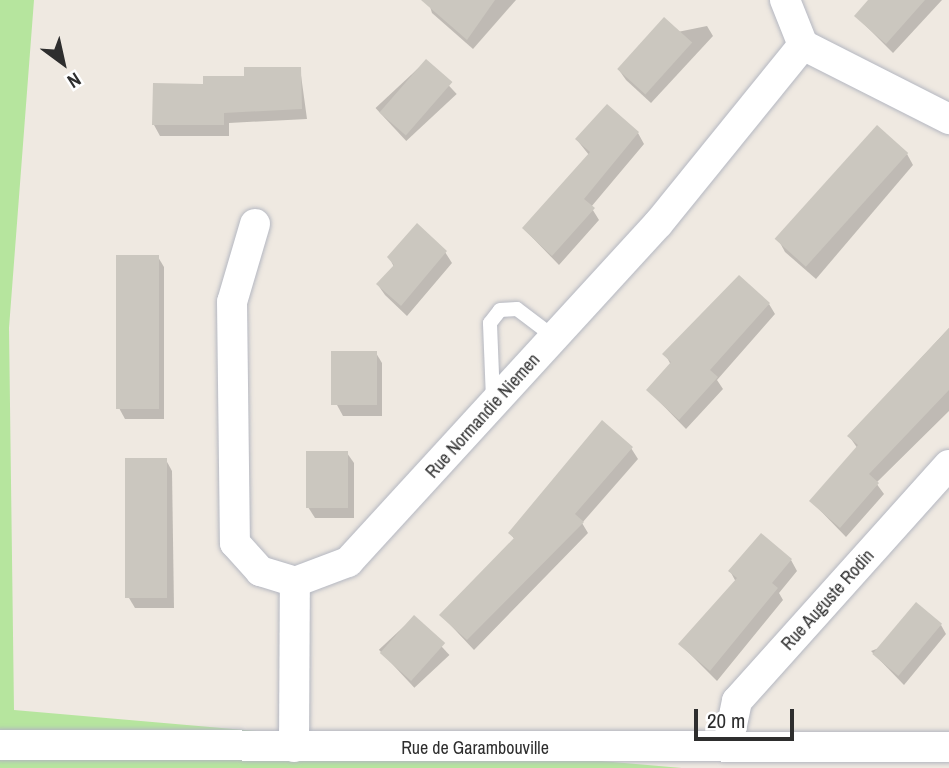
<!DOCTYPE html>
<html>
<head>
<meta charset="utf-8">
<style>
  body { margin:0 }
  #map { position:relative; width:949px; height:768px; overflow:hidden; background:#efe9e1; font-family:"Archivo Narrow",sans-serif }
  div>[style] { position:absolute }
  .green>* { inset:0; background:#b6e59e }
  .shadow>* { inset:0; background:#0003; transform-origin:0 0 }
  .building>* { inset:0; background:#cbc7bf; transform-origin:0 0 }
  .roads { filter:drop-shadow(0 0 2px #b4b7c1) drop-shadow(0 0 2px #b4b7c1) }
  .lane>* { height:14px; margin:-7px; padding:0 7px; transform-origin:7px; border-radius:7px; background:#fff }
  .street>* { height:30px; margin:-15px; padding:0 15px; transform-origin:15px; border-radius:15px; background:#fff }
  span { translate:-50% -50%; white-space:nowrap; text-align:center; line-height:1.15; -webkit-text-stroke:7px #fff; paint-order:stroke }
  .street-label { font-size:18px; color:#2e2e2e }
  .north { position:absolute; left:28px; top:28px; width:70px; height:70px; -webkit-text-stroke:5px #fff; paint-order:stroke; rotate:147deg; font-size:19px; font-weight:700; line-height:28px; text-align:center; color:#2e2e2e }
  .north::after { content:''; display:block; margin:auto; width:24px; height:32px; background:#2e2e2e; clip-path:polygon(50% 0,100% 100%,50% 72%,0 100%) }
  .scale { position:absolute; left:694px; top:709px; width:100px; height:32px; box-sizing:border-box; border:4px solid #2e2e2e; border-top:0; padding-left:9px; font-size:21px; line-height:24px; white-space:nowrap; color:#2e2e2e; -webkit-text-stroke:5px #fff; paint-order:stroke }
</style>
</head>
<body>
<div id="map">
  <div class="green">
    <div style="clip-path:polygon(0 0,34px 0,9px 328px,14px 710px,682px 768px,0 768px)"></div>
  </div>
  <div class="shadow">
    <div style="clip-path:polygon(428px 0,516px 0,473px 49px,432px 13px)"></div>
    <div style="clip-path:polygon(869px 0,942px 0,893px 53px,856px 16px)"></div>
    <div style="clip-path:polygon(707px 26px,713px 36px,651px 103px,626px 80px,619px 70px,648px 38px)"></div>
    <div style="left:426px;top:61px;width:45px;height:69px;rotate:47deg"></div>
    <div style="clip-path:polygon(300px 68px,307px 119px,229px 123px,229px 136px,160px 136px,154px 125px,205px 85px)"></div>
    <div style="clip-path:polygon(638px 133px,644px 144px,591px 207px,599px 220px,559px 265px,524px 229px,589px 155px,577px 140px)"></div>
    <div style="clip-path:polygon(907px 154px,913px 165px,816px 279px,785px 252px,779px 241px)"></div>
    <div style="clip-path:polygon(445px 252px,452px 263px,407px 316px,385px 295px,378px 285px,394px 267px,389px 257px)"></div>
    <div style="clip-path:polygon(158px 257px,164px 267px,164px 419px,125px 419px,119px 408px)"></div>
    <div style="clip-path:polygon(769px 304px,775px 314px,717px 380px,723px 389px,686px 429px,648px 390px,671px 365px,665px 354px)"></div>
    <div style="clip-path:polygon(949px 328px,949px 411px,876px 483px,884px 494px,846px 537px,811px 501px,858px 449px,849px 436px)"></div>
    <div style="clip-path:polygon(376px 353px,382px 363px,382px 416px,343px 416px,337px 405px)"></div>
    <div style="clip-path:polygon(631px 448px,638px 459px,582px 523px,588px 533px,474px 650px,441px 615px,515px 540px,510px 533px)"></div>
    <div style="clip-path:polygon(347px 453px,354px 463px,354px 518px,315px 518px,308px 507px)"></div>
    <div style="clip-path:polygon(166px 460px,172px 471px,174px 608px,135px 608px,129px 598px)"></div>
    <div style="clip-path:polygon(791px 560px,797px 571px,779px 593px,783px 600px,717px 681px,680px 644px,736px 582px,730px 571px)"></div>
    <div style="left:414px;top:617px;width:52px;height:48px;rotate:47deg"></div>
    <div style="clip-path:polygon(941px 625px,946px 634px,904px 685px,871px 651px)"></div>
  </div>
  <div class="building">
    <div style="clip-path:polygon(421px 0,495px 0,467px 40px)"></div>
    <div style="clip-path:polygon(868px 0,925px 0,886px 44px,854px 16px)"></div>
    <div style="left:664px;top:17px;width:38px;height:70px;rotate:42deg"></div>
    <div style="left:426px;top:59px;width:35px;height:71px;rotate:41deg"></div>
    <div style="clip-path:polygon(244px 67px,301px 67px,302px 109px,224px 113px,224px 125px,152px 125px,153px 83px,203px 84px,203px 76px,244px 76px)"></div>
    <div style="clip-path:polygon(607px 104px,639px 132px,584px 199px,595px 208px,552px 256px,522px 228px,590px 152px,575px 139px)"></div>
    <div style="left:877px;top:125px;width:42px;height:153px;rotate:42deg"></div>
    <div style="clip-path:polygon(417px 223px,447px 251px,401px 306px,376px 284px,394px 265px,387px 257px)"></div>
    <div style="left:116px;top:255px;width:43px;height:154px"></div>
    <div style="clip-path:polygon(739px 275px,770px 303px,710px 370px,718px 377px,679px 420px,646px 390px,671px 362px,662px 354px)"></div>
    <div style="clip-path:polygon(949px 328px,949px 390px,869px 474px,879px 483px,840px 528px,809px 501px,858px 445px,847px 436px)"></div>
    <div style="left:331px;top:351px;width:46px;height:54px"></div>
    <div style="clip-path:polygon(602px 420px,633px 447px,575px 514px,584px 522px,467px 640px,439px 615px,514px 538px,508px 533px)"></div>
    <div style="left:306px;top:451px;width:42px;height:57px"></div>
    <div style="left:125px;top:458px;width:42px;height:140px"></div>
    <div style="clip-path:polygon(761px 533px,792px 559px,772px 583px,778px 588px,710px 671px,678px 644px,737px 578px,728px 571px)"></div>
    <div style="left:916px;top:602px;width:34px;height:68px;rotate:40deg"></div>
    <div style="left:414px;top:615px;width:42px;height:51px;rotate:42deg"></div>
  </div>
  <div class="roads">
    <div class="lane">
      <div style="left:493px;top:399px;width:76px;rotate:-92.3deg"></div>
      <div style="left:490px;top:323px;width:16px;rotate:-52deg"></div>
      <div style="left:500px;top:310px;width:17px;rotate:-3deg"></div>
      <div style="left:517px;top:309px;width:46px;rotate:37.1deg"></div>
    </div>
    <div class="street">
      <div style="left:785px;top:0;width:48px;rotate:68.2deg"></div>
      <div style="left:803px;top:45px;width:164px;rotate:26.9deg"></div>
      <div style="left:255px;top:224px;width:81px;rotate:106.4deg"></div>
      <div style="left:232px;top:302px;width:241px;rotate:89.3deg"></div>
      <div style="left:235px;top:543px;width:38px;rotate:48deg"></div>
      <div style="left:260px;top:571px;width:37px;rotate:17deg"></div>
      <div style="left:295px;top:582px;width:57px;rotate:-20.7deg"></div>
      <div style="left:348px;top:562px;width:459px;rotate:-47.5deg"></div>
      <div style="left:658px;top:224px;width:230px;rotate:-51deg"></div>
      <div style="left:728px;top:744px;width:44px;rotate:-78.2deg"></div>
      <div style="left:737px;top:701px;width:317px;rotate:-48.1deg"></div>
      <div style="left:0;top:745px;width:949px;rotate:0.12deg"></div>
      <div style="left:294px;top:747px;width:165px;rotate:-89.7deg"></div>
    </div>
  </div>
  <div class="street-label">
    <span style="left:483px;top:416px;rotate:-48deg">Rue Normandie Niemen</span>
    <span style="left:828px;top:600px;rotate:-48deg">Rue Auguste Rodin</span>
    <span style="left:475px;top:748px">Rue de Garambouville</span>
  </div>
  <div class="north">N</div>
  <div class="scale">20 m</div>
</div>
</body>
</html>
